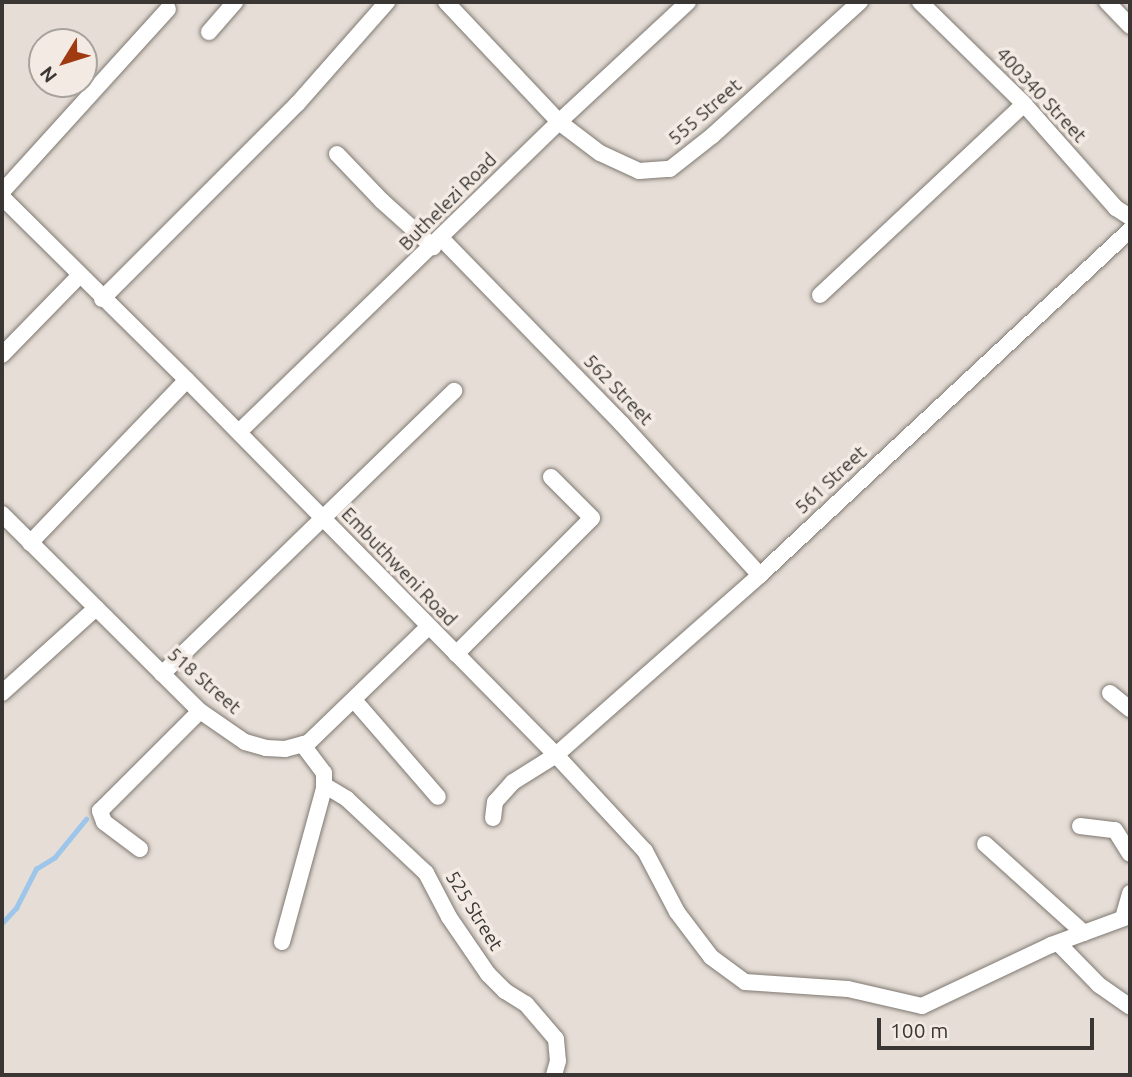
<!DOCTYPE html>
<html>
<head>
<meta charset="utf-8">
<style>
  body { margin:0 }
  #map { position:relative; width:1132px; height:1077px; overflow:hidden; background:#e5ddd6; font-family:Ubuntu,sans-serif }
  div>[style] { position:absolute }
  .stream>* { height:4.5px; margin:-2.25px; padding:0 2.25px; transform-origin:2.25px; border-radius:2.25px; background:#9dc6ea }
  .roads { filter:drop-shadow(0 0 2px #7f7871) drop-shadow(0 0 2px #7f7871) }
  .minor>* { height:16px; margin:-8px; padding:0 8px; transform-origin:8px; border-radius:8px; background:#fff }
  span { translate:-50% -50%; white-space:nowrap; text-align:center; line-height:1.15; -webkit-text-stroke:7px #f2eae3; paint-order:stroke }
  .street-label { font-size:19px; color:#393633 }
  .frame { position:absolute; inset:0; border:4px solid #393633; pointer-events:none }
  .north { position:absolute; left:28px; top:28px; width:70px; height:70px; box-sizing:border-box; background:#f2eae3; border:2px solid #a8a29d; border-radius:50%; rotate:232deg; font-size:19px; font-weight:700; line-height:28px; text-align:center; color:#393633 }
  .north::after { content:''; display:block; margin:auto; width:24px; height:32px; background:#9f3a11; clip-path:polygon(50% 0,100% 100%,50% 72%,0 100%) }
  .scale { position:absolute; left:877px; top:1018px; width:217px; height:32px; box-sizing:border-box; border:4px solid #393633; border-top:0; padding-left:9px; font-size:21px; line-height:24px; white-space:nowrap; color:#393633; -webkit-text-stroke:5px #f2eae3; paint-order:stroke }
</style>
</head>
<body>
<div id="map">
  <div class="stream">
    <div style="left:2px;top:923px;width:21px;rotate:-47deg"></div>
    <div style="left:16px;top:908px;width:44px;rotate:-62.9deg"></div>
    <div style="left:36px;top:869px;width:22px;rotate:-32deg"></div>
    <div style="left:55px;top:857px;width:49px;rotate:-50.8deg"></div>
  </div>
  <div class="roads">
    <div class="minor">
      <div style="left:446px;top:2px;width:165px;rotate:46.7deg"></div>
      <div style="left:559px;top:122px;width:51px;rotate:37.1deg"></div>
      <div style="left:600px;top:153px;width:43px;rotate:24.8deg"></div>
      <div style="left:639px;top:171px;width:31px;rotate:-4deg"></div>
      <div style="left:670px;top:169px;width:53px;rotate:-38.2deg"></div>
      <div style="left:712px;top:136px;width:200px;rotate:-42.2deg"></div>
      <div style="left:920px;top:2px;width:146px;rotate:44.4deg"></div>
      <div style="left:1024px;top:104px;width:139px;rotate:48.5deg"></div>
      <div style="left:1116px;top:208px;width:17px;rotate:33deg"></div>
      <div style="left:1107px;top:2px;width:33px;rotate:46deg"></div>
      <div style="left:209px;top:32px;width:40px;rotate:-49deg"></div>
      <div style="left:337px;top:154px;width:65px;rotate:46.2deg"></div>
      <div style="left:382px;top:201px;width:69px;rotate:42deg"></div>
      <div style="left:2px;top:192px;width:247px;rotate:-47.8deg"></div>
      <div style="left:2px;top:197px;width:260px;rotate:44.7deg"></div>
      <div style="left:187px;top:380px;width:526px;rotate:45.46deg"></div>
      <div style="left:556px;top:755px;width:131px;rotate:47.2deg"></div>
      <div style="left:645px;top:851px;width:69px;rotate:62.3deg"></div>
      <div style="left:677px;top:912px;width:56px;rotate:52.9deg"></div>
      <div style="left:711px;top:957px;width:42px;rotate:36.3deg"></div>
      <div style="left:745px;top:982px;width:103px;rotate:3.9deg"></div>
      <div style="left:848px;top:989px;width:76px;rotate:12.9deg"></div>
      <div style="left:922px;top:1006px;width:143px;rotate:-25.3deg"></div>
      <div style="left:1051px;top:945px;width:84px;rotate:-20.2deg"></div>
      <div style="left:441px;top:238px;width:258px;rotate:45.8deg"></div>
      <div style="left:621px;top:423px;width:206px;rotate:47.6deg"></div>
      <div style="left:820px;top:295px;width:279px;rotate:-43.1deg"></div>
      <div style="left:102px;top:299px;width:277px;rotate:-45deg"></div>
      <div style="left:298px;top:103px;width:135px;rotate:-48.6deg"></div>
      <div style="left:2px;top:355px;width:110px;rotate:-45.7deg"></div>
      <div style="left:239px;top:432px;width:446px;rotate:-44.1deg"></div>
      <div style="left:559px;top:122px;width:176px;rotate:-42.9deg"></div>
      <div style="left:2px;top:514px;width:279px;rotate:44.9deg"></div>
      <div style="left:200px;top:711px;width:55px;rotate:34.6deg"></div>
      <div style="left:245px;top:742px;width:22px;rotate:16deg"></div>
      <div style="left:266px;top:748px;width:19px;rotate:3deg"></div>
      <div style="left:285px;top:749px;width:24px;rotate:-15deg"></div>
      <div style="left:308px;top:743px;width:167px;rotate:-44deg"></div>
      <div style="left:30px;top:543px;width:226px;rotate:-46.1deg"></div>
      <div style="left:456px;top:654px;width:192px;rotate:-45deg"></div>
      <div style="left:592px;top:518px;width:58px;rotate:-135deg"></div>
      <div style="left:162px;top:674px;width:407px;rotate:-44.1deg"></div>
      <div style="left:2px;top:693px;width:127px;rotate:-42.1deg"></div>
      <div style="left:1110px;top:693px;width:26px;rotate:39deg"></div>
      <div style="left:354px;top:700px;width:128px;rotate:49.1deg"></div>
      <div style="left:324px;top:785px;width:27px;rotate:31deg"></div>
      <div style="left:347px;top:799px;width:108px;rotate:43.1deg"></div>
      <div style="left:426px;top:873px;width:50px;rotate:62.4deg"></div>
      <div style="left:449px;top:917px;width:69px;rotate:55.6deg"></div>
      <div style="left:488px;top:974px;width:24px;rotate:45deg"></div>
      <div style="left:505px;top:991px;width:25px;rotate:32deg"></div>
      <div style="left:526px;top:1004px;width:46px;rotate:49.4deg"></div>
      <div style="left:556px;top:1039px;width:22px;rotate:85deg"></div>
      <div style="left:558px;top:1061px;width:15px;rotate:106deg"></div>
      <div style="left:493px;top:818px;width:16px;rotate:-83deg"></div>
      <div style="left:495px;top:802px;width:27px;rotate:-48deg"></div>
      <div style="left:513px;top:782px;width:51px;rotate:-32.1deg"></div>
      <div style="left:556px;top:755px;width:272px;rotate:-41.4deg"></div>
      <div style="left:760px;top:575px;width:506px;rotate:-43deg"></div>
      <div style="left:1080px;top:826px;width:35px;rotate:7deg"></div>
      <div style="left:1115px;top:830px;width:28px;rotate:58deg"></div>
      <div style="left:985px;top:844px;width:133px;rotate:42deg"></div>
      <div style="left:140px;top:849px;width:45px;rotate:-143.1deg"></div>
      <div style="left:104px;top:822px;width:12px;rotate:-110deg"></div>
      <div style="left:100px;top:811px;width:141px;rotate:-45deg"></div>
      <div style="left:1123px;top:918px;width:26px;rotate:-74deg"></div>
      <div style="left:282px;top:942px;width:160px;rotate:-74.7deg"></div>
      <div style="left:324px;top:788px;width:15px;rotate:-90deg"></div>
      <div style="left:324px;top:773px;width:36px;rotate:-127deg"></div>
      <div style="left:1058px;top:943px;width:59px;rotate:45.7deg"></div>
      <div style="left:1099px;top:985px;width:38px;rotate:35deg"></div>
    </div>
  </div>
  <div class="street-label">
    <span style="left:1041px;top:95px;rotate:47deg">400340 Street</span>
    <span style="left:705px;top:112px;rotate:-41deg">555 Street</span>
    <span style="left:448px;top:202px;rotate:-45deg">Buthelezi Road</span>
    <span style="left:618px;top:390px;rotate:46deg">562 Street</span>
    <span style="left:831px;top:480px;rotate:-43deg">561 Street</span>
    <span style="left:399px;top:567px;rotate:46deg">Embuthweni Road</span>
    <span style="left:204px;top:681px;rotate:41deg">518 Street</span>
    <span style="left:474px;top:911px;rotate:58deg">525 Street</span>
  </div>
  <div class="frame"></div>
  <div class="north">N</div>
  <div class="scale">100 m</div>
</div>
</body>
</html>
